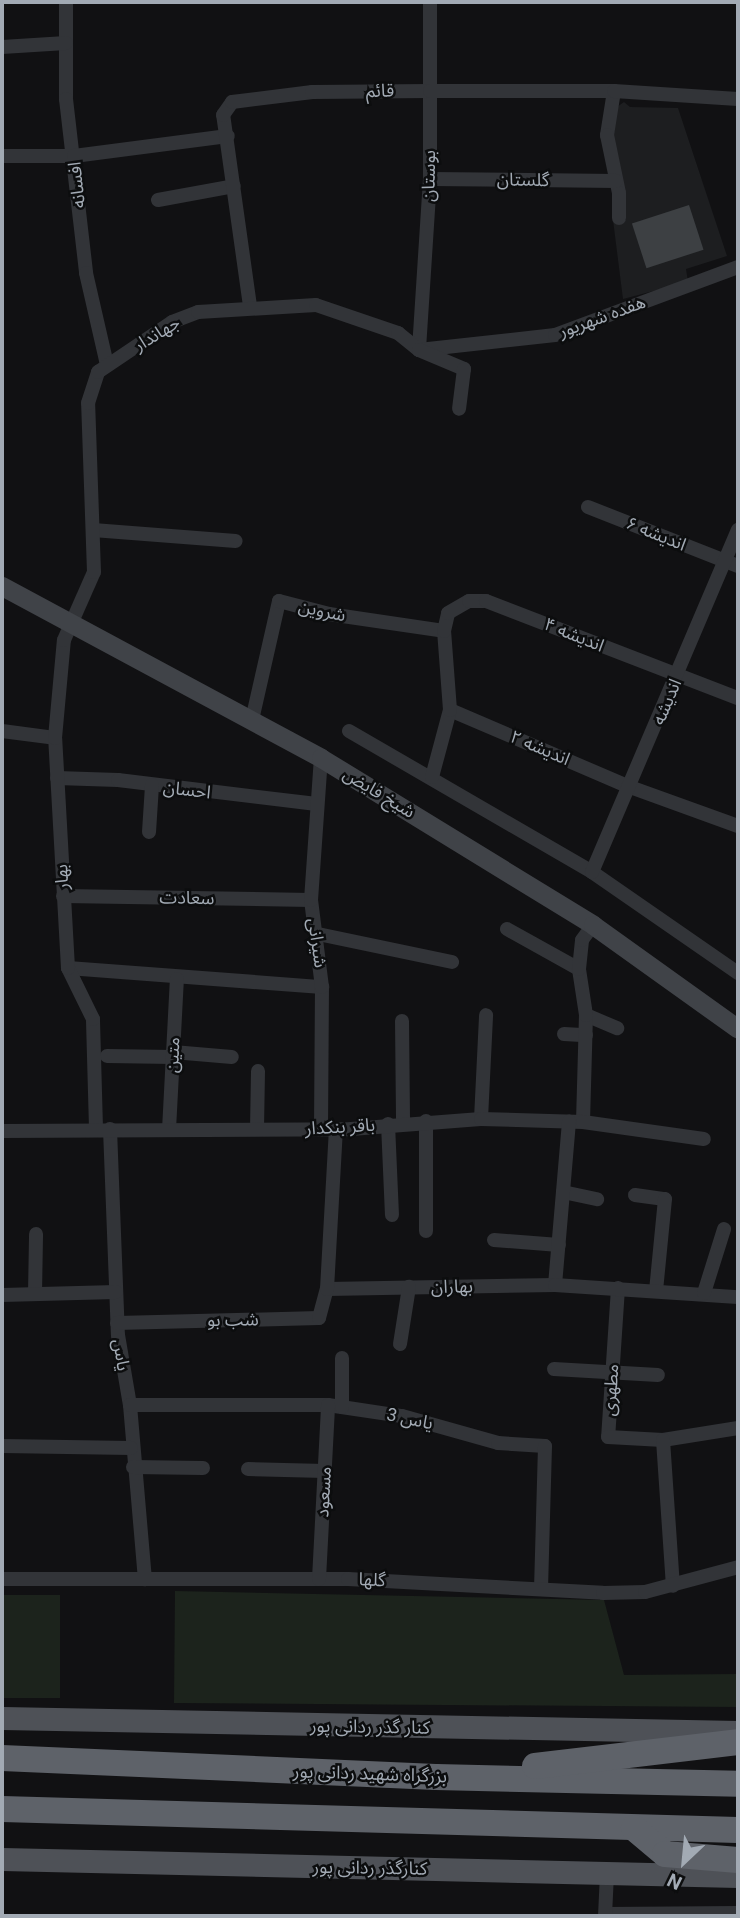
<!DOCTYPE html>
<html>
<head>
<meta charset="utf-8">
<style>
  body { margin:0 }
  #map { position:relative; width:740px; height:1918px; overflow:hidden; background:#111113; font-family:Roboto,"Noto Sans Arabic",sans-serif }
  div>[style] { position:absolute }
  .built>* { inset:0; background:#1d1e20 }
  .green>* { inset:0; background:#1c231c; transform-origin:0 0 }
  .building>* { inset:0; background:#3d4043; transform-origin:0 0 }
  .street>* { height:14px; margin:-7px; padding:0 7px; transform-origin:7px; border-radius:7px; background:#323438 }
  .secondary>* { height:19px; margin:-9.5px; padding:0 9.5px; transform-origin:9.5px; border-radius:9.5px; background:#404348 }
  .primary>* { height:23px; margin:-11.5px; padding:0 11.5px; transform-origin:11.5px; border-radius:11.5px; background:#4e5157 }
  .highway>* { height:26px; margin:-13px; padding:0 13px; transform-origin:13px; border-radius:13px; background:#5e6269 }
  span { translate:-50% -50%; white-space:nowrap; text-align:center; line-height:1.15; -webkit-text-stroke:5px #0c0d0e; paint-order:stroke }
  .street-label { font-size:18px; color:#a2aab4 }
  .frame { position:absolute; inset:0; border:4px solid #a2aab4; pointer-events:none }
  .north { position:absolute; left:649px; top:1827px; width:70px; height:70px; -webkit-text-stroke:5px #0c0d0e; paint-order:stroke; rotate:206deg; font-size:19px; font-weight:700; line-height:28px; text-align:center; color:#a2aab4 }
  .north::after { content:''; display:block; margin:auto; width:24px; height:32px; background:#a2aab4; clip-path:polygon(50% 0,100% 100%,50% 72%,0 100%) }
</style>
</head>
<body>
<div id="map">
  <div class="built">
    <div style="clip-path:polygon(624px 102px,630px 107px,678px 108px,727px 256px,686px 269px,688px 282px,623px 299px,613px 220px,626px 220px,612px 149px,617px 107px)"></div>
  </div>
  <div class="green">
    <div style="clip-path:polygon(175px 1591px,604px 1600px,624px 1675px,738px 1674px,738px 1707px,174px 1703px)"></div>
    <div style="left:60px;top:1595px;width:103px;height:58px;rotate:90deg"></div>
  </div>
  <div class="building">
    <div style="left:689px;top:205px;width:47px;height:60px;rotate:72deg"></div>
  </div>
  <div class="street">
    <div style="left:66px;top:2px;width:97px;rotate:90deg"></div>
    <div style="left:66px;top:99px;width:175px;rotate:83.4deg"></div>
    <div style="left:86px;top:273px;width:94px;rotate:77.1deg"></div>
    <div style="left:430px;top:2px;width:177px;rotate:90deg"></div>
    <div style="left:430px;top:179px;width:171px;rotate:93.7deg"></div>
    <div style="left:419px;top:350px;width:137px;rotate:-6.3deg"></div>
    <div style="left:555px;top:335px;width:195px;rotate:-20.4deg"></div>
    <div style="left:2px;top:47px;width:64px;rotate:-3.6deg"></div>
    <div style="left:614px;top:91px;width:45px;rotate:99deg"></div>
    <div style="left:607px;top:135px;width:59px;rotate:78.3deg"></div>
    <div style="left:619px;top:193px;width:25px;rotate:90deg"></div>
    <div style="left:2px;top:156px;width:72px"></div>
    <div style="left:74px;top:156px;width:155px;rotate:-7.4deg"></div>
    <div style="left:430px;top:179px;width:186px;rotate:0.6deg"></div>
    <div style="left:158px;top:200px;width:77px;rotate:-10.4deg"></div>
    <div style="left:250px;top:306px;width:193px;rotate:-98deg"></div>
    <div style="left:223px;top:115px;width:16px;rotate:-55deg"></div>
    <div style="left:232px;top:102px;width:81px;rotate:-7.1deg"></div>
    <div style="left:312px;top:92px;width:118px;rotate:-0.5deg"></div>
    <div style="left:430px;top:91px;width:184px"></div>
    <div style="left:614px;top:91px;width:124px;rotate:3.7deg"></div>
    <div style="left:588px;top:507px;width:161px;rotate:21.5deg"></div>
    <div style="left:93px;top:530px;width:143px;rotate:4.4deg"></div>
    <div style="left:450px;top:710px;width:196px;rotate:23.2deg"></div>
    <div style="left:630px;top:787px;width:115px;rotate:19.9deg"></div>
    <div style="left:252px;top:720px;width:122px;rotate:-77.2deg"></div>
    <div style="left:279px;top:601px;width:52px;rotate:14.6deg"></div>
    <div style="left:329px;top:614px;width:116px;rotate:8.4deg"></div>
    <div style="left:2px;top:731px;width:53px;rotate:7.5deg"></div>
    <div style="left:349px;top:731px;width:281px;rotate:30.1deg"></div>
    <div style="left:592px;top:872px;width:178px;rotate:34.7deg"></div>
    <div style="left:432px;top:777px;width:69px;rotate:-75deg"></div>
    <div style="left:450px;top:710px;width:79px;rotate:-94.3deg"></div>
    <div style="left:444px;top:631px;width:18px;rotate:-77deg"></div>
    <div style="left:448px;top:613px;width:24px;rotate:-30deg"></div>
    <div style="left:469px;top:601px;width:17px"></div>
    <div style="left:486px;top:601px;width:270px;rotate:21.1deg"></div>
    <div style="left:57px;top:778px;width:61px;rotate:1.9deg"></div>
    <div style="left:118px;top:780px;width:200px;rotate:6.9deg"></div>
    <div style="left:149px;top:832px;width:47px;rotate:-86.3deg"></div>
    <div style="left:592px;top:872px;width:372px;rotate:-66.9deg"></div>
    <div style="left:63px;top:896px;width:248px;rotate:0.9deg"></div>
    <div style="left:507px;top:929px;width:82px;rotate:29.1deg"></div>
    <div style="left:318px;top:934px;width:137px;rotate:11.8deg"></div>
    <div style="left:68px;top:968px;width:255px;rotate:4.3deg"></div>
    <div style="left:586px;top:1015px;width:34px;rotate:23deg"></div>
    <div style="left:402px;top:1021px;width:101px;rotate:89.4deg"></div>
    <div style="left:564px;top:1034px;width:22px;rotate:3deg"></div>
    <div style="left:173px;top:1052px;width:59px;rotate:4.8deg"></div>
    <div style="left:107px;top:1056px;width:66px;rotate:0.9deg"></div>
    <div style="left:481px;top:1119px;width:104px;rotate:-87.2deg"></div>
    <div style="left:426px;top:1121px;width:110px;rotate:90deg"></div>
    <div style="left:583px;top:1122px;width:107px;rotate:-88.4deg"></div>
    <div style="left:586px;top:1015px;width:47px;rotate:-98.7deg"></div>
    <div style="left:579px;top:969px;width:29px;rotate:-84deg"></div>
    <div style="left:582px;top:940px;width:19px;rotate:-54deg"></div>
    <div style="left:388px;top:1124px;width:91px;rotate:87.5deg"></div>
    <div style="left:96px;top:1128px;width:109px;rotate:-91.6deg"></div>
    <div style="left:93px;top:1019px;width:57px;rotate:-116.1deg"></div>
    <div style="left:68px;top:968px;width:230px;rotate:-93.2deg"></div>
    <div style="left:55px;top:738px;width:98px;rotate:-84.8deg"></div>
    <div style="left:64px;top:640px;width:74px;rotate:-66.2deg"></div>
    <div style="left:94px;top:572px;width:169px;rotate:-92deg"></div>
    <div style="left:88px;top:403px;width:33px;rotate:-72deg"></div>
    <div style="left:98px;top:372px;width:89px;rotate:-34deg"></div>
    <div style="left:172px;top:322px;width:28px;rotate:-21deg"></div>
    <div style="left:198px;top:312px;width:118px;rotate:-3.4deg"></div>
    <div style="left:316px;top:305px;width:87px;rotate:18.9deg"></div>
    <div style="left:398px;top:333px;width:27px;rotate:39deg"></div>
    <div style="left:419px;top:350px;width:49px;rotate:22.9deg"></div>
    <div style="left:464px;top:369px;width:40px;rotate:97.1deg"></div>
    <div style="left:110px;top:1129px;width:206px;rotate:87.8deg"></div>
    <div style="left:118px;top:1335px;width:71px;rotate:80.3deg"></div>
    <div style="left:130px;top:1405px;width:175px;rotate:85.1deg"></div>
    <div style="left:257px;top:1129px;width:58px;rotate:-89deg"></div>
    <div style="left:321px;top:1129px;width:142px;rotate:-89.6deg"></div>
    <div style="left:322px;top:987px;width:88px;rotate:-97.2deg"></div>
    <div style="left:311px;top:900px;width:142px;rotate:-86deg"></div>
    <div style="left:169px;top:1130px;width:151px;rotate:-87deg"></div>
    <div style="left:2px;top:1131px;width:349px;rotate:-0.3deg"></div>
    <div style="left:351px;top:1129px;width:130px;rotate:-4.4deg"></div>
    <div style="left:481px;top:1119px;width:102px;rotate:1.7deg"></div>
    <div style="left:583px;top:1122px;width:122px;rotate:8deg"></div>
    <div style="left:563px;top:1192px;width:35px;rotate:12deg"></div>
    <div style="left:635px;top:1195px;width:30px;rotate:8deg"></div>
    <div style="left:665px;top:1199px;width:91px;rotate:95.6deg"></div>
    <div style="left:494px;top:1240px;width:65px;rotate:4.4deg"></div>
    <div style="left:555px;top:1285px;width:164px;rotate:-85.1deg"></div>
    <div style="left:618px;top:1288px;width:149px;rotate:93.8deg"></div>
    <div style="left:608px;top:1437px;width:55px;rotate:3.1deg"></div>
    <div style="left:663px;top:1440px;width:76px;rotate:-9.1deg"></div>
    <div style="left:327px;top:1289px;width:228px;rotate:-1deg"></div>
    <div style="left:555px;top:1285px;width:183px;rotate:3.8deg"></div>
    <div style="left:704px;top:1293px;width:67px;rotate:-72.6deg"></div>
    <div style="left:35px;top:1294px;width:60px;rotate:-89deg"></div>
    <div style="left:2px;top:1295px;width:114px;rotate:-1.5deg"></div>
    <div style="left:117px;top:1323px;width:202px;rotate:-1.4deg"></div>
    <div style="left:319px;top:1318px;width:30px;rotate:-75deg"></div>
    <div style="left:327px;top:1289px;width:160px;rotate:-86.8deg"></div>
    <div style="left:400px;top:1344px;width:58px;rotate:-81deg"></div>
    <div style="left:554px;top:1369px;width:104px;rotate:3.3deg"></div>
    <div style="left:130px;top:1405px;width:198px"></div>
    <div style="left:328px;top:1405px;width:75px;rotate:8.5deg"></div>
    <div style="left:402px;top:1416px;width:100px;rotate:15.7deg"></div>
    <div style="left:498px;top:1443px;width:47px;rotate:3.7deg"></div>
    <div style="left:545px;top:1446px;width:142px;rotate:91.6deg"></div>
    <div style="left:342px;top:1407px;width:49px;rotate:-90deg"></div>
    <div style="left:663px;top:1440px;width:146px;rotate:86.1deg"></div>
    <div style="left:2px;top:1446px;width:129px;rotate:0.9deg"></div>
    <div style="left:133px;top:1467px;width:70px;rotate:0.8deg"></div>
    <div style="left:248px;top:1469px;width:77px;rotate:1.5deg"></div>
    <div style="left:2px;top:1579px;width:346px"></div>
    <div style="left:348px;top:1579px;width:255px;rotate:3.1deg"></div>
    <div style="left:603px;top:1593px;width:42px;rotate:-1.4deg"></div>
    <div style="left:645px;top:1592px;width:96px;rotate:-15deg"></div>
    <div style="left:319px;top:1579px;width:174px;rotate:-87deg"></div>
    <div style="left:606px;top:1914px;width:132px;rotate:-0.4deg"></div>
    <div style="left:605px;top:1916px;width:43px;rotate:-87.3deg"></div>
  </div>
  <div class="secondary">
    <div style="left:2px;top:586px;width:362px;rotate:28.3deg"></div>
    <div style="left:321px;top:758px;width:319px;rotate:31.5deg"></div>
    <div style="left:593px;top:925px;width:178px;rotate:35.6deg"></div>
  </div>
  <div class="primary">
    <div style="left:2px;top:1718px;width:736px;rotate:1.09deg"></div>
    <div style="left:2px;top:1859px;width:736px;rotate:1.32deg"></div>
  </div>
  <div class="highway">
    <div style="left:2px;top:1758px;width:434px;rotate:2.5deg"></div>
    <div style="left:436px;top:1777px;width:302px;rotate:1.3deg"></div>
    <div style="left:535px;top:1766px;width:204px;rotate:-6.7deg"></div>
    <div style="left:2px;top:1809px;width:736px;rotate:1.63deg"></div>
    <div style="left:634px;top:1828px;width:40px;rotate:40deg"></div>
    <div style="left:665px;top:1854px;width:73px;rotate:4.7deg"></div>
  </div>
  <div class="street-label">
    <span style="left:380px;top:91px;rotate:-1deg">قائم</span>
    <span style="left:429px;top:176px;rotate:-89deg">بوستان</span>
    <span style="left:523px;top:180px;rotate:1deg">گلستان</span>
    <span style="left:77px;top:185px;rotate:-96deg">افسانه</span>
    <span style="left:602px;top:317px;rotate:-20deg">هفده شهریور</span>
    <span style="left:157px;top:334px;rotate:-31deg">جهاندار</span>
    <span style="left:656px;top:534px;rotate:22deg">اندیشه ۶</span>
    <span style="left:322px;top:611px;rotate:12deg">شروین</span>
    <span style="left:574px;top:635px;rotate:22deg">اندیشه ۴</span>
    <span style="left:667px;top:702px;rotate:-67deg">اندیشه</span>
    <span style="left:540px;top:748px;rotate:23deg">اندیشه ۲</span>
    <span style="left:187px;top:790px;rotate:7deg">احسان</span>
    <span style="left:379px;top:793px;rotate:31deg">شیخ فایض</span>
    <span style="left:62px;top:877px;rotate:-93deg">بهار</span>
    <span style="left:187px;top:898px;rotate:1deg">سعادت</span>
    <span style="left:317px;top:943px;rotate:82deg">شیرانی</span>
    <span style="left:173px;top:1055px;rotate:-87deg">متین</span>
    <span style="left:340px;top:1127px;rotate:-3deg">باقر بنکدار</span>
    <span style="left:452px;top:1287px;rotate:-1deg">بهاران</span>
    <span style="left:233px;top:1320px;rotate:-1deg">شب بو</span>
    <span style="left:121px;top:1355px;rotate:81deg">یاس</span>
    <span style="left:611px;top:1390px;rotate:-86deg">مطهری</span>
    <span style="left:410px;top:1419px;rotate:12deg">یاس 3</span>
    <span style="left:324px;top:1492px;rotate:-87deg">مسعود</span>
    <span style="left:372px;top:1580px;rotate:3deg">گلها</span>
    <span style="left:370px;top:1727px;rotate:1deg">کنار گذر ردانی پور</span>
    <span style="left:370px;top:1774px;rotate:2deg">بزرگراه شهید ردانی پور</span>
    <span style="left:370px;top:1868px;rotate:1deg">کنارگذر ردانی پور</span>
  </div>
  <div class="frame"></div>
  <div class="north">N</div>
</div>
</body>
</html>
